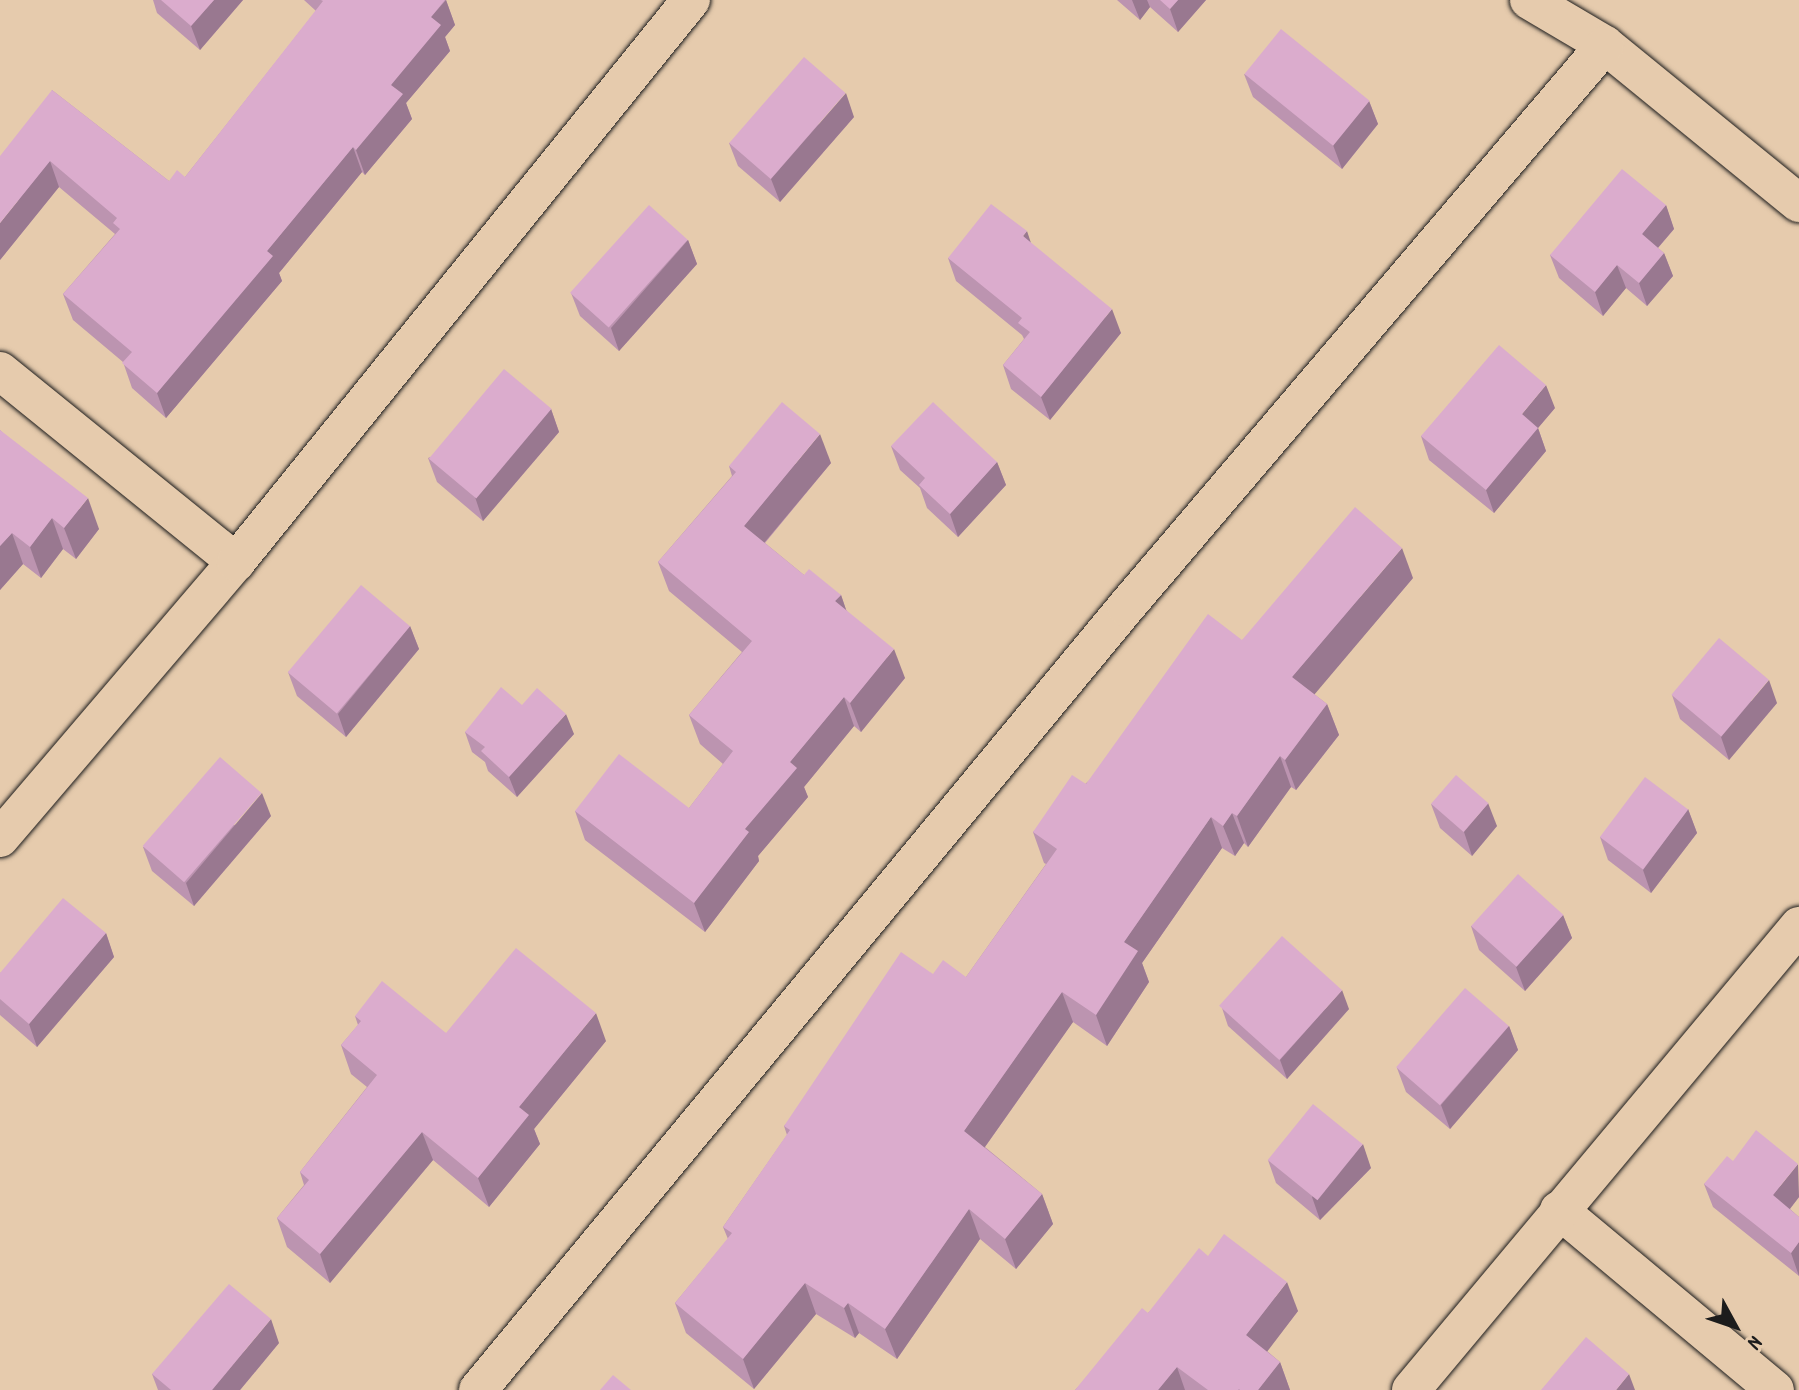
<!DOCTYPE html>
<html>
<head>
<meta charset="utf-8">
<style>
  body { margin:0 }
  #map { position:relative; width:1799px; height:1390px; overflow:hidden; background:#e6cbad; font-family:Dekko,sans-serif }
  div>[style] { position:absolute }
  .roads { filter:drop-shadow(0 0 2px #1c1c1c) drop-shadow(0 0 2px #1c1c1c) }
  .street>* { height:38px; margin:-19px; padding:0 19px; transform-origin:19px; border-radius:19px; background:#e6cbad }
  .wall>* { inset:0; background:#bc94b0 }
  .shaded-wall>* { inset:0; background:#997890 }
  .building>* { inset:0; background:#dbaccd; transform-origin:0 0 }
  span { translate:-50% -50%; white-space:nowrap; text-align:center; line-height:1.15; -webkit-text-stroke:6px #e6cbad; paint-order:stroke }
  .north { position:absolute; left:1695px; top:1286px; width:80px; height:80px; -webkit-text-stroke:6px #e6cbad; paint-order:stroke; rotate:130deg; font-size:22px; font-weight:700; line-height:32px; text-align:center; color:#1c1c1c }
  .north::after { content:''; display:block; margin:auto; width:28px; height:36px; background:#1c1c1c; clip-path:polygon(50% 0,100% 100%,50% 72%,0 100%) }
</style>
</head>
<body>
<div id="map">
  <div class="roads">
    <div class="street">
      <div style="left:1529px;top:0;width:88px;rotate:30.6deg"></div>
      <div style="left:1605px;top:45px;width:250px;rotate:39.2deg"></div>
      <div style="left:0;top:371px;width:304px;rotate:39deg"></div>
      <div style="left:0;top:838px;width:363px;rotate:-49.5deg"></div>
      <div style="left:236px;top:562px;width:723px;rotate:-51.01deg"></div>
      <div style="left:1559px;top:1210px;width:281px;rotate:39.8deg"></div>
      <div style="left:478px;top:1390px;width:1016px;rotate:-50.39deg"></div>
      <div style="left:1126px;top:607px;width:738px;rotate:-49.56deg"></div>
      <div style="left:1411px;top:1390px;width:605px;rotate:-50.1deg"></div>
    </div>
  </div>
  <div class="wall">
    <div style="clip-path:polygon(153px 0,243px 0,200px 50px,157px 13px)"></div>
    <div style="clip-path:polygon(304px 0,446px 0,455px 25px,445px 37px,450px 51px,406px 103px,412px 119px,365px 175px,362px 172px,279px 273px,282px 281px,166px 418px,132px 388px,123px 362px,73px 320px,63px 294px,115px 234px,59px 187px,0 260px,52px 90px,169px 181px,185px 177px,316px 11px)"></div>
    <div style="clip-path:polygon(1117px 0,1206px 0,1178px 32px,1150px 7px,1140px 20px)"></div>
    <div style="clip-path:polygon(1244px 74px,1369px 101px,1378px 124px,1342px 169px,1253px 97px)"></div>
    <div style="clip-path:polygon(854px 117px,780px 202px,738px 166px,729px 143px)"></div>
    <div style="clip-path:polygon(1666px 205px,1674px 229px,1658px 248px,1664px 253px,1673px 276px,1647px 306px,1626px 288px,1603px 316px,1559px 278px,1550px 255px)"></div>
    <div style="clip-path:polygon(688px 240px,697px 264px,619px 351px,580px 316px,571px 293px)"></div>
    <div style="clip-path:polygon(1031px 243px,1121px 333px,1050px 420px,1011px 389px,1003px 365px,1024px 339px,1022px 335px,956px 281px,948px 258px)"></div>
    <div style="clip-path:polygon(1555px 408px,1538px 428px,1546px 451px,1494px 513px,1429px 460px,1421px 436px)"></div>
    <div style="clip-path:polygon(551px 409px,559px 432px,483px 521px,437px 482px,428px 458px)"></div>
    <div style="clip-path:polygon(0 430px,99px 529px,76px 559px,63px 549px,41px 578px,23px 564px,0 590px)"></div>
    <div style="clip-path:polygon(891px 446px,997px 462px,1006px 485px,958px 537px,927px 508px,920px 488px,900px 470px)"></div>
    <div style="clip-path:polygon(831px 463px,765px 543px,804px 575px,841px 595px,846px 610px,905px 678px,861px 732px,854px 726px,804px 787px,808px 797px,758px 856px,759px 861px,705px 932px,585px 840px,575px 811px,689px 808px,723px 764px,700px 744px,689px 715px,742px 652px,669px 591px,658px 562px,732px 476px,729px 466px)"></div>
    <div style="clip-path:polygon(1413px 578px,1314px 694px,1327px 704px,1339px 735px,1296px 790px,1291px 787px,1248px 847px,1244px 843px,1235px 856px,1222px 848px,1142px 963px,1149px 982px,1107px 1046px,1073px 1022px,985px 1147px,1042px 1194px,1053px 1224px,1016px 1269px,980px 1239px,897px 1359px,859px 1333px,855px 1338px,816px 1314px,754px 1389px,686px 1333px,675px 1303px,728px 1239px,723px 1227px,787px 1135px,784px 1126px,933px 974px,966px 977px,1046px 864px,1044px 863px,1033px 832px,1242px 640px)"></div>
    <div style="clip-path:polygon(410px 626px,419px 649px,346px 737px,297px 696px,288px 672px)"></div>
    <div style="clip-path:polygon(1672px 695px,1777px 703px,1729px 760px,1680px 719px)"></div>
    <div style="clip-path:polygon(522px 705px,574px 734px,517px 797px,488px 771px,485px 762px,472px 752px,465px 732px)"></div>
    <div style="clip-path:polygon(1431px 804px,1497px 826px,1472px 856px,1440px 828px)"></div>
    <div style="clip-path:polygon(1688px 809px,1697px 833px,1651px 893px,1608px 860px,1600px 837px)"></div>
    <div style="clip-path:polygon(271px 816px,194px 906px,152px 871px,143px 847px)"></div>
    <div style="clip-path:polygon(1563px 915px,1572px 938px,1525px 991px,1479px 950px,1471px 926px)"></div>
    <div style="clip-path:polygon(106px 933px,114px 957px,37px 1047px,0 1015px,0 973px)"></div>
    <div style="clip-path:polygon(1222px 1008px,1349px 1009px,1287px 1079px,1228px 1026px)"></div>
    <div style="clip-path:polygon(355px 1016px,446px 1033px,606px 1041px,534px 1129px,540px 1144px,489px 1207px,433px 1160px,330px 1283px,287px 1247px,277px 1218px,304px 1185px,300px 1172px,367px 1087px,351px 1074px,341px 1045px,358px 1025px)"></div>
    <div style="clip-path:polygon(1509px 1026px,1518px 1050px,1450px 1129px,1406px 1092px,1397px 1068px)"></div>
    <div style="clip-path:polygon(1268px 1160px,1371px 1168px,1320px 1220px,1276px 1183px)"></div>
    <div style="clip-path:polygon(1733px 1161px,1799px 1197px,1790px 1209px,1799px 1217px,1799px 1276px,1713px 1207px,1704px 1184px)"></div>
    <div style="clip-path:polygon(1208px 1256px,1298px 1311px,1267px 1351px,1280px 1362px,1290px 1390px,1075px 1390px,1148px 1313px)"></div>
    <div style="clip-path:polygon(279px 1343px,240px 1390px,158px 1390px,152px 1374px)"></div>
  </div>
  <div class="shaded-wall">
    <div style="clip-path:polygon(214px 0,243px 0,200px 50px,191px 26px)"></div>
    <div style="clip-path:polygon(446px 0,455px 25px,445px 37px,450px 51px,406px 103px,412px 119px,365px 175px,356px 150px,391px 85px,431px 17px)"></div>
    <div style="clip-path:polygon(1132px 0,1147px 0,1150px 7px,1140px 20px)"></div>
    <div style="clip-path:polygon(1178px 0,1206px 0,1178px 32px,1170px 9px)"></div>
    <div style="clip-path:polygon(846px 93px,854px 117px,780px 202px,771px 179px)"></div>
    <div style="clip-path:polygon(1369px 101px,1378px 124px,1342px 169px,1333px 145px)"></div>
    <div style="clip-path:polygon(353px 147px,362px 172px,279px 273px,282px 281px,166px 418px,157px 393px,267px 251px)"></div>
    <div style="clip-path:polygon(50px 161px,59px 187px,0 260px,0 223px)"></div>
    <div style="clip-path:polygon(1666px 205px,1674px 229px,1650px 257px,1642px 234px)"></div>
    <div style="clip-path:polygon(1027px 231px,1035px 255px,1023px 236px)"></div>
    <div style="clip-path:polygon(688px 240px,697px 264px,619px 351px,611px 328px)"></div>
    <div style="clip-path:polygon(1664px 253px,1673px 276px,1647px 306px,1639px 283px)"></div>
    <div style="clip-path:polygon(1617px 265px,1626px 288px,1603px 316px,1595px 292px)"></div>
    <div style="clip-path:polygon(1112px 309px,1121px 333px,1050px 420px,1041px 397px)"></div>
    <div style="clip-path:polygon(1546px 385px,1555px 408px,1538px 428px,1546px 451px,1494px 513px,1486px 490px,1522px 414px)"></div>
    <div style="clip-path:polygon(551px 409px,559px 432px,483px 521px,475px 497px)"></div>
    <div style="clip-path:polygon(820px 434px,831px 463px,754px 555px,744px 526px)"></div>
    <div style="clip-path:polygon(997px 462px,1006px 485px,958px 537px,950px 514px)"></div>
    <div style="clip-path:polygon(88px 498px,99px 529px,76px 559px,64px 528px)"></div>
    <div style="clip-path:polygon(52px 518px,63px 549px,41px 578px,30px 547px)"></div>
    <div style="clip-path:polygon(12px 533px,23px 564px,0 590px,0 546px)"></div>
    <div style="clip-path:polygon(1402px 548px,1413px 578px,1303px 708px,1292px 677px)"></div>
    <div style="clip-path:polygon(841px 595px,851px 624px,835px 601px)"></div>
    <div style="clip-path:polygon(410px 626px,419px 649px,346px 737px,338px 714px)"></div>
    <div style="clip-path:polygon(894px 649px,905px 678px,861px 732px,850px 703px)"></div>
    <div style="clip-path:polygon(1769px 680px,1777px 703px,1729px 760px,1721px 737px)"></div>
    <div style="clip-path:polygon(844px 697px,854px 726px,804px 787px,808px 797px,758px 856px,759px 861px,705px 932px,694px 903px,790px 762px)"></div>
    <div style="clip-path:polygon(1327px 704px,1339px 735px,1296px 790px,1285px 760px)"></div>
    <div style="clip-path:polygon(566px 714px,574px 734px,517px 797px,509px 777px)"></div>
    <div style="clip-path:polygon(1280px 756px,1291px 787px,1248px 847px,1237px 816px)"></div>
    <div style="clip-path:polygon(262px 793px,271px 816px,194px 906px,186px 883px)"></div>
    <div style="clip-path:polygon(1488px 803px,1497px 826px,1472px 856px,1464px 832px)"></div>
    <div style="clip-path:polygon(1688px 809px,1697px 833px,1651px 893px,1643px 870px)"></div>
    <div style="clip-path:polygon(1232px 813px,1244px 843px,1235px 856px,1223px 826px)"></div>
    <div style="clip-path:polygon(1211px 817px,1222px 848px,1142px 963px,1149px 982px,1107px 1046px,1096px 1015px,1124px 942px)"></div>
    <div style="clip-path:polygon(1563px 915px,1572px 938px,1525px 991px,1516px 967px)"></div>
    <div style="clip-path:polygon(106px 933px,114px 957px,37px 1047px,29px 1024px)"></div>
    <div style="clip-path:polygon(1342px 990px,1349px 1009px,1287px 1079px,1280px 1060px)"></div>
    <div style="clip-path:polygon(1062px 992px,1073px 1022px,975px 1161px,964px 1131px)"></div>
    <div style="clip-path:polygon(596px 1013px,606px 1041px,534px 1129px,540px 1144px,489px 1207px,478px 1178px,519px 1107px)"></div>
    <div style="clip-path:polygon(1509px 1026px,1518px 1050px,1450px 1129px,1441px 1105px)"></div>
    <div style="clip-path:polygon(422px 1132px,433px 1160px,330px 1283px,320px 1254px)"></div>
    <div style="clip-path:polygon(1363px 1144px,1371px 1168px,1320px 1220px,1312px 1197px)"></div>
    <div style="clip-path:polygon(1798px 1164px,1799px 1197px,1782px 1219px,1773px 1195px)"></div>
    <div style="clip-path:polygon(1042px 1194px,1053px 1224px,1016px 1269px,1005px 1239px)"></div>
    <div style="clip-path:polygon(969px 1209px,980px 1239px,897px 1359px,885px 1329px)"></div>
    <div style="clip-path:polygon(1799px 1242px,1799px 1276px,1791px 1253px)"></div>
    <div style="clip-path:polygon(1287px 1282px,1298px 1311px,1257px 1365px,1246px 1335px)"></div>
    <div style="clip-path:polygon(805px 1283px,816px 1314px,754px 1389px,743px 1359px)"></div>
    <div style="clip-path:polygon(848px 1303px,859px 1333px,855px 1338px,844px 1308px)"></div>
    <div style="clip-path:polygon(271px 1319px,279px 1343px,240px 1390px,212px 1390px)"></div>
    <div style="clip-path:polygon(1280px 1362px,1290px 1390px,1258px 1390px)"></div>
    <div style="clip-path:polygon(1177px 1367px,1185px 1390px,1158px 1390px)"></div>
    <div style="clip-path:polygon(1629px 1374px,1635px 1390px,1616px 1390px)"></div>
  </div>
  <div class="building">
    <div style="clip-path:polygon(161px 0,214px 0,191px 26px)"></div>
    <div style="clip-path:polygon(321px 0,445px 0,431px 17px,441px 25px,391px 85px,403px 94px,356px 150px,353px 147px,267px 251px,273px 256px,157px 393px,122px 363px,132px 352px,63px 294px,120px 229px,113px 223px,117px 218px,50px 161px,0 223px,0 156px,52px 90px,169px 181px,177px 170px,185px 177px,323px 1px)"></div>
    <div style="clip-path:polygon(1160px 0,1178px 0,1170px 9px)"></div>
    <div style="left:1281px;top:29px;width:114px;height:58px;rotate:39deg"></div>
    <div style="left:804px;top:57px;width:55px;height:114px;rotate:41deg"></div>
    <div style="clip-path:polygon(1622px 169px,1666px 205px,1642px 234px,1664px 253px,1639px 283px,1617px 265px,1595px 292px,1550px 255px)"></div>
    <div style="clip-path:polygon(991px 204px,1027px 231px,1023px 236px,1112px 309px,1041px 397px,1003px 365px,1030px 332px,1018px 323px,1022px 318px,948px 258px)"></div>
    <div style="left:649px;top:205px;width:52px;height:118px;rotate:42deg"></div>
    <div style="clip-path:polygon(1499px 345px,1546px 385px,1522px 414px,1538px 428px,1486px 490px,1421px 436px)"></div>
    <div style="left:504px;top:369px;width:62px;height:117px;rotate:40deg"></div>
    <div style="clip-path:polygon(782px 402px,820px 434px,744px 526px,804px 575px,809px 569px,841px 595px,835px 601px,894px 649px,850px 703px,844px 697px,790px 762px,797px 768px,745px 829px,749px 832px,694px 903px,575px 811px,619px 754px,689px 808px,733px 751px,689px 715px,752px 641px,658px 562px,736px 472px,729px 466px)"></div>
    <div style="clip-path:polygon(933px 402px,997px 462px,950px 514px,919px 485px,925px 478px,891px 446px)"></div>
    <div style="clip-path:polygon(0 430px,88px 498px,64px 528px,52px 518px,30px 547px,12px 533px,0 546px)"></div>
    <div style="clip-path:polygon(1355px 507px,1402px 548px,1292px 677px,1327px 704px,1285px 760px,1280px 756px,1237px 816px,1232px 813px,1223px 826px,1211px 817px,1124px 942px,1138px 951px,1096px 1015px,1062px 992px,964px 1131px,1042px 1194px,1005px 1239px,969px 1209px,885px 1329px,848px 1303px,844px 1308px,805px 1283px,743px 1359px,675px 1303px,732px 1233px,723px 1227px,790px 1130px,784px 1126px,901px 952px,933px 974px,943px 960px,966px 977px,1057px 849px,1033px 832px,1072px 775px,1086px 784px,1208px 614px,1242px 640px)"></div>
    <div style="left:361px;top:585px;width:64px;height:114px;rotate:40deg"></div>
    <div style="left:1719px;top:638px;width:65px;height:74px;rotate:40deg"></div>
    <div style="clip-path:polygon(501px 687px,522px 705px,537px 688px,566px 714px,509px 777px,481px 751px,485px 747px,465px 732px)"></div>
    <div style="left:220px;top:757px;width:55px;height:118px;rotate:41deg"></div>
    <div style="left:1456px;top:775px;width:43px;height:38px;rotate:41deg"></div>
    <div style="left:1645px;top:777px;width:54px;height:75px;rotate:37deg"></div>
    <div style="left:1518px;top:874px;width:61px;height:70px;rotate:42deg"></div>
    <div style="clip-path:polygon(63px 898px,106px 933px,29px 1024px,0 999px,0 973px)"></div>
    <div style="left:1282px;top:936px;width:81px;height:94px;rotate:42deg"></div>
    <div style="clip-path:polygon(516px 948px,596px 1013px,519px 1107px,529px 1115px,478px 1178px,422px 1132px,320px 1254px,277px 1218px,309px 1180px,300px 1172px,377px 1075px,341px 1045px,361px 1021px,355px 1016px,382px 981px,446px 1033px)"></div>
    <div style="left:1465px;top:988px;width:58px;height:105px;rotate:41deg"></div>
    <div style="left:1313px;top:1104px;width:64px;height:72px;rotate:39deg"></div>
    <div style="clip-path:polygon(1756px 1130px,1798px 1164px,1773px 1195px,1799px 1217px,1799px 1242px,1791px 1253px,1704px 1184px,1727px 1156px,1733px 1161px)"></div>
    <div style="clip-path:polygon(1224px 1234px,1287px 1282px,1246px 1335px,1280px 1362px,1258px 1390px,1240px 1390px,1239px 1389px,1238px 1390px,1208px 1390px,1177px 1367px,1158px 1390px,1075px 1390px,1142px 1308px,1148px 1313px,1199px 1248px,1208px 1256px)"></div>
    <div style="clip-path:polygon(229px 1284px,271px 1319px,212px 1390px,171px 1390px,152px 1374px)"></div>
    <div style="clip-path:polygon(1586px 1337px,1629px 1374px,1616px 1390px,1541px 1390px)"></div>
    <div style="clip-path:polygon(613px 1375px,631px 1390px,600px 1390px)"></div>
  </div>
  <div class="north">N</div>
</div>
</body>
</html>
